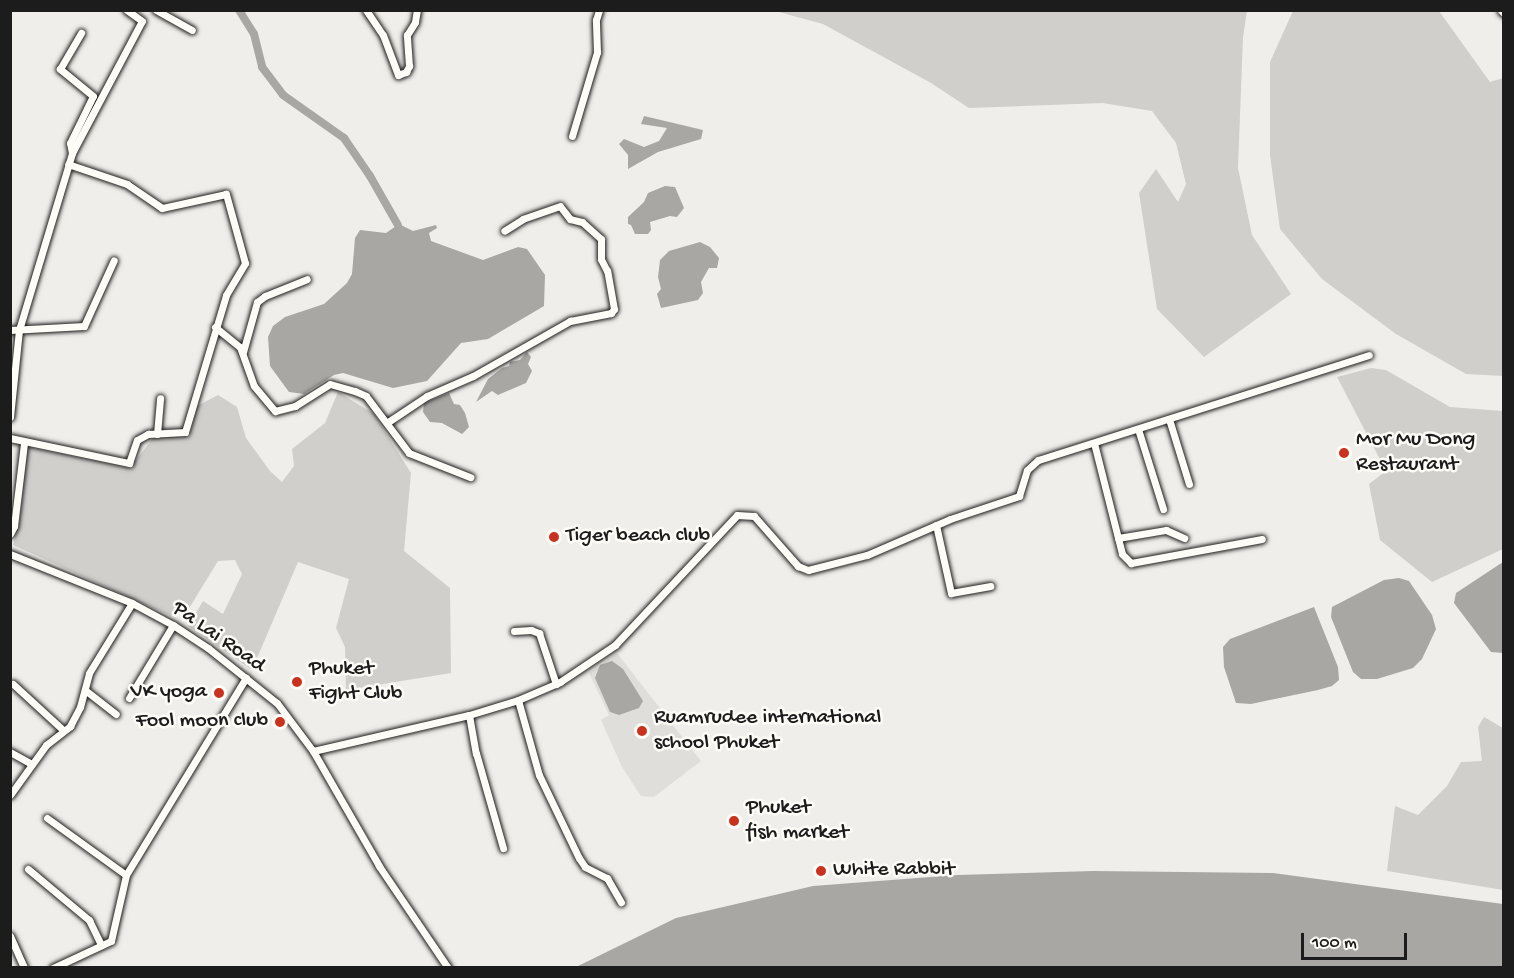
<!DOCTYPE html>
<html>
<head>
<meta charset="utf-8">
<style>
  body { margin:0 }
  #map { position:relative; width:1514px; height:978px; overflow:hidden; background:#f0eeea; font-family:"Gochi Hand",sans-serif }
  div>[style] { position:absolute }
  .built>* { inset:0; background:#e0deda }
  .green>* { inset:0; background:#d0cfcc }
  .water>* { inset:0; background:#a8a7a3 }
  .canal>* { height:8px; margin:-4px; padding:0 4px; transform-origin:4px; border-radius:4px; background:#a8a7a3 }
  .roads { filter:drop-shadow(0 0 2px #1c1c1c) drop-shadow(0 0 2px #1c1c1c) }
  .street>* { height:7px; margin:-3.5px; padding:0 3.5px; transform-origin:3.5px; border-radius:3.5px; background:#fdfcf7 }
  .secondary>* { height:9px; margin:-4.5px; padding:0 4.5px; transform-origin:4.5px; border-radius:4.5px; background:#fdfcf7 }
  .dots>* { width:16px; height:16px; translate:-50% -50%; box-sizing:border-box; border:3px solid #fdfcf7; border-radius:50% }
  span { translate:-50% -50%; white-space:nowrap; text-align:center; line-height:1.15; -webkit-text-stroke:5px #fdfcf7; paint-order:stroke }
  .poi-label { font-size:22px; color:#1c1c1c }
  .left { translate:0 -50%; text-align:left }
  .right { translate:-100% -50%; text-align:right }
  .street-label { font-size:22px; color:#1c1c1c }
  .frame { position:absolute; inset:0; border:12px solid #1c1c1c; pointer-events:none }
  .scale { position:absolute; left:1301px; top:933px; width:106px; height:27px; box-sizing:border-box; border:3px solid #1c1c1c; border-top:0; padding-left:8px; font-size:18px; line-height:21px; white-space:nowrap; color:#1c1c1c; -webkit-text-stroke:4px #fdfcf7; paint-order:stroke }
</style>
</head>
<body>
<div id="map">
  <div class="built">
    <div style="clip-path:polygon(617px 653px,701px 761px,654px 797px,641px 796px,622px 767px,601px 720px,609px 715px,589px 673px)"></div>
  </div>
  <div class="green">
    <div style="clip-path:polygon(775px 11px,1247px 11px,1243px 37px,1238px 168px,1252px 235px,1291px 294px,1204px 357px,1157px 309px,1139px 193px,1156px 169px,1178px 202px,1186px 184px,1176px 143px,1152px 111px,1103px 103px,969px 108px,931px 83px,823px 24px)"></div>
    <div style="clip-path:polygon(1293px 11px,1439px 11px,1490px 82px,1503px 78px,1503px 376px,1466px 374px,1396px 334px,1322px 279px,1280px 229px,1270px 155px,1270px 62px)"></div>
    <div style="clip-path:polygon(1371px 368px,1386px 370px,1450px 407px,1503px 411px,1503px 549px,1432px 582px,1380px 540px,1369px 484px,1386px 471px,1337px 377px)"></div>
    <div style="clip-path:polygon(338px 392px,374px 414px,411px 473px,404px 551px,450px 588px,451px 673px,346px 690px,345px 647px,336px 628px,349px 579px,298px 562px,252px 670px,188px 626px,203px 601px,223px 614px,242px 574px,235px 560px,218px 561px,185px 615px,175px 609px,171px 616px,13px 545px,20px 520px,27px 447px,130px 468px,153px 438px,190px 436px,197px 406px,218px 395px,237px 407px,246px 438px,270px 471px,282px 482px,294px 466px,292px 449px,325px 423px)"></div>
    <div style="clip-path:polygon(1484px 717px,1503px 728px,1503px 890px,1387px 871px,1395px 806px,1418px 815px,1447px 786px,1461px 762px,1482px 761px,1478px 727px)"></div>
  </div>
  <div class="water">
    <div style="clip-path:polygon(644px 116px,703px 130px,701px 139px,658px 152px,628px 169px,628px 155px,619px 144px,624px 139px,644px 147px,659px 141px,667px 128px,641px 124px)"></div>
    <div style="clip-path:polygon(665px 186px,675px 187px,684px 208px,677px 217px,670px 216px,650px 222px,651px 230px,648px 234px,635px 234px,631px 225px,628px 224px,628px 217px,644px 202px,648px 193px)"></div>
    <div style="clip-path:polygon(399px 224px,413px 231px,436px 225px,437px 228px,429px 233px,431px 241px,483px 260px,518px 247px,527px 249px,545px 275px,544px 306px,488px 339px,461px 343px,427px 381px,393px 388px,343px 373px,334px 375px,304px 394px,289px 392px,270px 366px,268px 337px,273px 326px,285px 317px,324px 304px,347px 283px,352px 274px,355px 238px,360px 230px,386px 233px)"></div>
    <div style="clip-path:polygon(700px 242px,710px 247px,719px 258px,717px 268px,709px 268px,701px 282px,703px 293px,698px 300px,661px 308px,657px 294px,661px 289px,658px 277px,660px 260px,669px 251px)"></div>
    <div style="clip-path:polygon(527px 352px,531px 357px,528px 364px,532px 371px,526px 383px,498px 395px,492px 391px,476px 402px,488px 379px,502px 368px,509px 366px,510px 362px,520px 360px)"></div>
    <div style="clip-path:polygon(449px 393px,454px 404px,460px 405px,465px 413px,469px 427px,462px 434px,442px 423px,430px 422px,423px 412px,424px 403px)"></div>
    <div style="clip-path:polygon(1503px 562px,1503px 653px,1491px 652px,1454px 603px,1456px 593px)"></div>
    <div style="clip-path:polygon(1399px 578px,1409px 581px,1432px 615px,1436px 629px,1422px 659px,1413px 668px,1377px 679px,1361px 679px,1353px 672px,1331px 617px,1332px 607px,1384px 580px)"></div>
    <div style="clip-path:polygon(1314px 607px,1338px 667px,1339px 680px,1332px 686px,1318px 690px,1251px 704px,1236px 703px,1224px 667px,1223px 647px,1230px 639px)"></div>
    <div style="clip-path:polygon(612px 661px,623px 669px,643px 701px,639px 708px,619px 715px,610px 712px,595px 678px,600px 665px)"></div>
    <div style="clip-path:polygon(1093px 871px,1273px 873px,1503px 904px,1503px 967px,576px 967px,676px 918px,813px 886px,957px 875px)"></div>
  </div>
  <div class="canal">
    <div style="left:239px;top:10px;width:28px;rotate:58deg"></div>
    <div style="left:254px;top:34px;width:34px;rotate:76deg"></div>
    <div style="left:262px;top:67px;width:35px;rotate:53deg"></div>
    <div style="left:283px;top:95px;width:75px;rotate:35.2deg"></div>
    <div style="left:344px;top:138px;width:46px;rotate:55.6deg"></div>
    <div style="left:370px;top:176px;width:56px;rotate:60.3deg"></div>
  </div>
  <div class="roads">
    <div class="street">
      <div style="left:156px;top:10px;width:41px;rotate:29.1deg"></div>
      <div style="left:366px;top:10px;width:30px;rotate:56deg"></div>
      <div style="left:383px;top:35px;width:43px;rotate:69.4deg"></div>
      <div style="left:398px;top:75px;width:9px;rotate:-21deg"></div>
      <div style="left:406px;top:72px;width:7px;rotate:-63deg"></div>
      <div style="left:409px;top:66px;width:31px;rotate:-94deg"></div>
      <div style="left:407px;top:35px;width:15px;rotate:-58deg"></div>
      <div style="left:415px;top:22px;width:12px;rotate:-81deg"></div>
      <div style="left:572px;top:136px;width:88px;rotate:-73.4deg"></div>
      <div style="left:597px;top:52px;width:32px;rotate:-92deg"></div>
      <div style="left:596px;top:20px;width:10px;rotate:-73deg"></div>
      <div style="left:72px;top:153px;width:10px;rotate:-101deg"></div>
      <div style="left:70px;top:143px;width:52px;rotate:-63.9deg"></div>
      <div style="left:93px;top:96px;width:43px;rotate:-140.7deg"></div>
      <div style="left:60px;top:69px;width:42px;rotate:-59.7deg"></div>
      <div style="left:215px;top:327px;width:32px;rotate:39deg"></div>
      <div style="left:240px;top:347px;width:41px;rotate:70.3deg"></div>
      <div style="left:254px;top:386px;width:33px;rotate:50deg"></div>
      <div style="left:275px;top:411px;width:21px;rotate:-14deg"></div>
      <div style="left:295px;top:406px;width:41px;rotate:-32.2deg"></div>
      <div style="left:330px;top:384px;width:26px;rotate:16deg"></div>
      <div style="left:355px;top:391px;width:12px;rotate:24deg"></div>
      <div style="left:366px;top:396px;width:71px;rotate:53deg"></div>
      <div style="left:409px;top:453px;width:66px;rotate:21.5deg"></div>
      <div style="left:10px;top:330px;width:74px;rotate:-3.1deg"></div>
      <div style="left:84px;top:326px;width:72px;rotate:-65.6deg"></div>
      <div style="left:243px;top:352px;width:52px;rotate:-74.4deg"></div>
      <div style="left:257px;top:302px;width:10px;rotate:-37deg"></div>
      <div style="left:265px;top:296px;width:45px;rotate:-22deg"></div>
      <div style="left:10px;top:417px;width:87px;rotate:-84.1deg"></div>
      <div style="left:19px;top:330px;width:185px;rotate:-73.3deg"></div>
      <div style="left:72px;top:153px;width:149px;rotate:-62.1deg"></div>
      <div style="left:142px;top:21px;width:19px;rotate:-144deg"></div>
      <div style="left:1169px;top:419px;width:68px;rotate:72.9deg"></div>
      <div style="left:388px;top:422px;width:47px;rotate:-33.7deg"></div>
      <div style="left:427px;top:396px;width:50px;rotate:-23.5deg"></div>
      <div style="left:473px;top:376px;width:112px;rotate:-29.6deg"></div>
      <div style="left:570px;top:321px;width:42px;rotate:-11deg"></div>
      <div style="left:611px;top:313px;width:5px;rotate:-53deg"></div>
      <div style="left:614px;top:309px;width:39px;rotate:-100deg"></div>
      <div style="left:607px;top:271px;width:13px;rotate:-117deg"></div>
      <div style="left:601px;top:259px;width:20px;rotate:-90deg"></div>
      <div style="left:601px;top:239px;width:25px;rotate:-138deg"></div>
      <div style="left:582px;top:222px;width:12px;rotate:-166deg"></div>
      <div style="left:570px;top:219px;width:16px;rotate:-128deg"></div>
      <div style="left:560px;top:206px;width:39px;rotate:161deg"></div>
      <div style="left:523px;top:219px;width:22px;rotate:148deg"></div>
      <div style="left:1138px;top:429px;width:84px;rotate:72.6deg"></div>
      <div style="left:157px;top:434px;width:36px;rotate:-85deg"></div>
      <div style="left:10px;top:438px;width:122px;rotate:11.9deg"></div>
      <div style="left:129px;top:463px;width:24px;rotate:-71deg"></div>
      <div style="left:137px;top:440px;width:13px;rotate:-29deg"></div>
      <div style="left:148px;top:434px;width:37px;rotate:-3deg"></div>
      <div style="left:185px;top:432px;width:143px;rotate:-73.3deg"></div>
      <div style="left:226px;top:295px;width:37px;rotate:-59deg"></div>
      <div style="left:245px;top:263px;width:72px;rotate:-105.4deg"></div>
      <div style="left:226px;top:194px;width:66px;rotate:167.7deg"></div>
      <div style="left:162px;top:208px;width:42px;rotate:-145.6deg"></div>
      <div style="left:127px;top:184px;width:62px;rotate:-161.3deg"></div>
      <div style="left:1094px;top:443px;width:114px;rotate:75.8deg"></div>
      <div style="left:1122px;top:554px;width:13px;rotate:45deg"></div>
      <div style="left:1131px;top:563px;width:133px;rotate:-10.4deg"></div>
      <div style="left:936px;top:525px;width:70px;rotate:77.6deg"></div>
      <div style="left:951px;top:593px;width:40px;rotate:-10deg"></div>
      <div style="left:10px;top:534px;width:9px;rotate:-63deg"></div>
      <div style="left:14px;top:526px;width:84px;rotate:-83.1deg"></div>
      <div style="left:1118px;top:538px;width:49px;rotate:-9.5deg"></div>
      <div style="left:1166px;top:530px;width:20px;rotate:24deg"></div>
      <div style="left:10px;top:554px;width:131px;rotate:21.9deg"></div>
      <div style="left:132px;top:603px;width:47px;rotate:28.2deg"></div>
      <div style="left:173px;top:625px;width:42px;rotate:33.3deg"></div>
      <div style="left:208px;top:648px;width:88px;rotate:38.6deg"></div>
      <div style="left:277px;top:703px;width:60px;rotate:53.1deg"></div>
      <div style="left:313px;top:751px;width:133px;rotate:60.1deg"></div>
      <div style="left:379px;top:866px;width:123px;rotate:55.9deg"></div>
      <div style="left:514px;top:631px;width:17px;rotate:-3deg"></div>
      <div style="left:531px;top:630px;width:9px;rotate:21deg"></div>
      <div style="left:539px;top:633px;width:54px;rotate:71.6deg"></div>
      <div style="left:13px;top:684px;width:68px;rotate:42.6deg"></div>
      <div style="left:85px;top:690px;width:39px;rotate:38deg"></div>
      <div style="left:129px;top:698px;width:85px;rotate:-58.9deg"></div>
      <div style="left:518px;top:700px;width:78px;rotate:74.4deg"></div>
      <div style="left:539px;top:775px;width:92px;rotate:64.3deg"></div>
      <div style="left:579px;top:858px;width:11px;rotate:56deg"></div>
      <div style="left:585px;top:867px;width:25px;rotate:27deg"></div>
      <div style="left:607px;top:878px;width:28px;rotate:60deg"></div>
      <div style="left:469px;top:715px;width:39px;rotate:80deg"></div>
      <div style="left:476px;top:753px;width:99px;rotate:74.1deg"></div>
      <div style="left:313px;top:751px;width:160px;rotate:-13deg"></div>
      <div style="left:469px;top:715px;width:51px;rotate:-17deg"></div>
      <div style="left:518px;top:700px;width:46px;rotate:-23.2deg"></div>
      <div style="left:560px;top:682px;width:66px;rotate:-33.9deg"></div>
      <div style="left:615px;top:645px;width:178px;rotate:-46.8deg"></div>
      <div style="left:737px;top:515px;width:17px;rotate:3deg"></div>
      <div style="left:754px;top:516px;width:67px;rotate:48.7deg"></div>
      <div style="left:798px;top:566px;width:11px;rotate:22deg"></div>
      <div style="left:808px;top:570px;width:61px;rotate:-14.3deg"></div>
      <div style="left:867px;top:555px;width:90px;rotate:-23.4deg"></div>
      <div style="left:950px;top:519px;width:73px;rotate:-18.4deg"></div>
      <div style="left:1019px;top:496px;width:27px;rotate:-73deg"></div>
      <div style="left:1027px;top:470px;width:15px;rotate:-42deg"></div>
      <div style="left:1038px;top:460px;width:347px;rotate:-17.6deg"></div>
      <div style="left:10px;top:752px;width:25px;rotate:29deg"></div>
      <div style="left:10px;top:795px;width:62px;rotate:-54.2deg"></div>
      <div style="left:46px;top:745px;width:31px;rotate:-38deg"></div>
      <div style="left:70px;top:726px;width:21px;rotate:-62deg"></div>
      <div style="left:80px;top:707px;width:35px;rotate:-75deg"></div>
      <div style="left:89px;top:673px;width:82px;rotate:-58.4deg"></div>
      <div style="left:47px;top:818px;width:97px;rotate:35.8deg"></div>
      <div style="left:28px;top:869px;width:80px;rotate:39.9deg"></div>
      <div style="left:89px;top:920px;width:28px;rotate:64deg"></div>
      <div style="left:10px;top:936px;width:35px;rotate:66deg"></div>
      <div style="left:53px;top:968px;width:64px;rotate:-25deg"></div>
      <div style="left:111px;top:941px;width:68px;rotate:-77.2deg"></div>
      <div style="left:126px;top:875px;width:231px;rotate:-58.7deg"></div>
    </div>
    <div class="secondary">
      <div style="left:1502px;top:10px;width:3px;rotate:45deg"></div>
    </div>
  </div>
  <div class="dots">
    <div style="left:1344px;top:453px;background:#c8321e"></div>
    <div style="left:554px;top:537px;background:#c8321e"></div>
    <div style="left:297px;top:682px;background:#c8321e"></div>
    <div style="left:219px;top:693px;background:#c8321e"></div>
    <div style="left:280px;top:722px;background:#c8321e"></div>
    <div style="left:642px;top:731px;background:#c8321e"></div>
    <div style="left:734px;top:821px;background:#c8321e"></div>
    <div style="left:821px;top:871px;background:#c8321e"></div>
  </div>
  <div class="poi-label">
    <span class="left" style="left:1356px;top:453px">Mor Mu Dong<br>Restaurant</span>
    <span class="left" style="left:566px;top:537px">Tiger beach club</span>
    <span class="left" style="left:309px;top:682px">Phuket<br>Fight Club</span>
    <span class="right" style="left:207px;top:693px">VK yoga</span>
    <span class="left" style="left:654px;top:731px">Ruamrudee international<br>school Phuket</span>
    <span class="right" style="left:268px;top:722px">Fool moon club</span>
    <span class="left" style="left:746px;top:821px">Phuket<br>fish market</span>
    <span class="left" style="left:833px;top:871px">White Rabbit</span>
  </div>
  <div class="street-label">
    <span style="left:218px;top:638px;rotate:35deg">Pa Lai Road</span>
  </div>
  <div class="frame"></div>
  <div class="scale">100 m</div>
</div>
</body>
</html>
